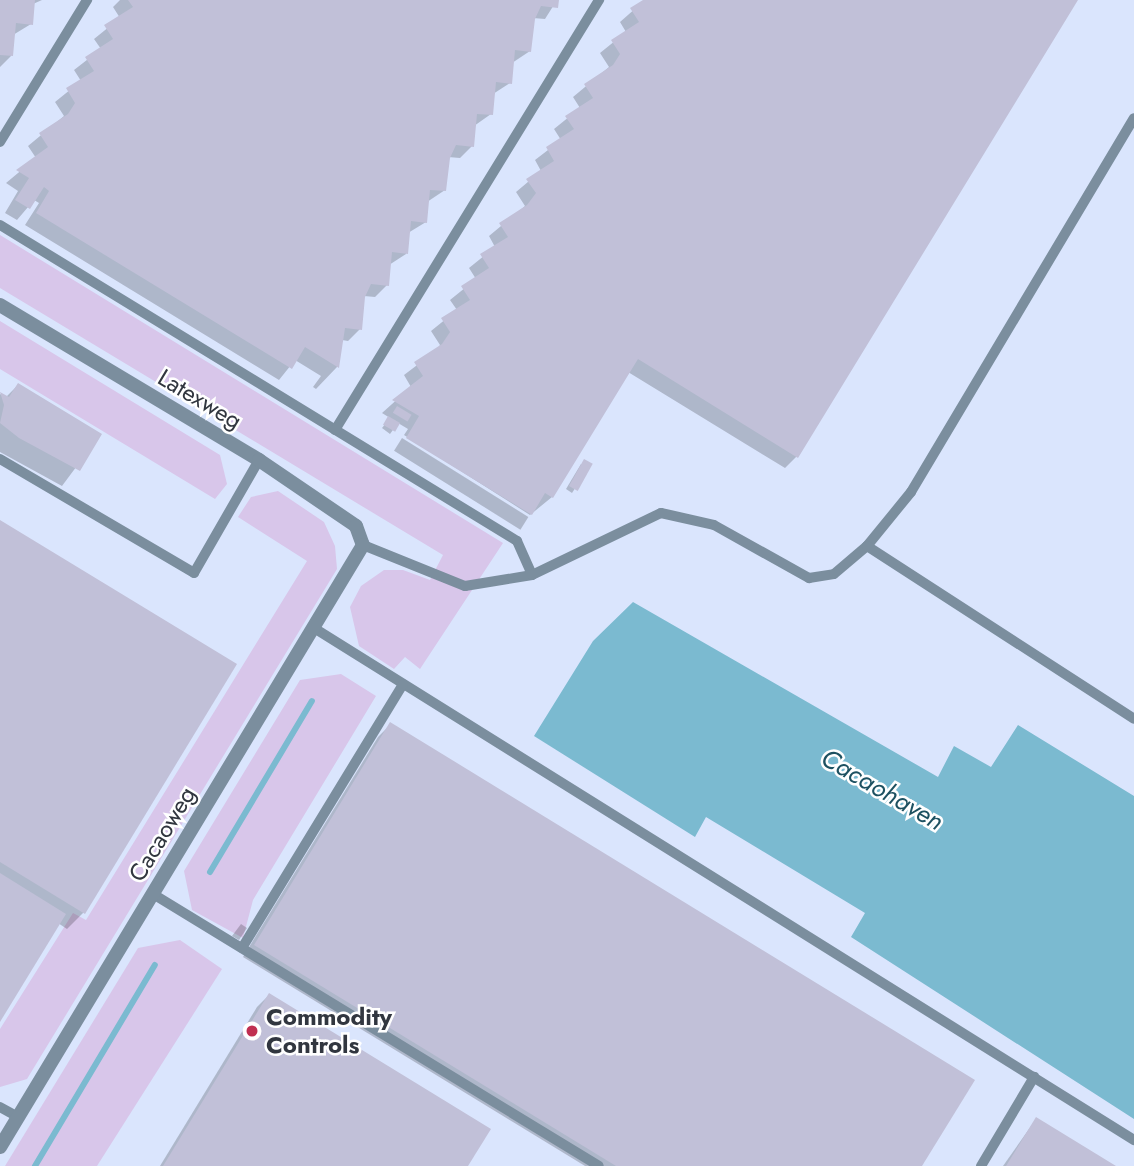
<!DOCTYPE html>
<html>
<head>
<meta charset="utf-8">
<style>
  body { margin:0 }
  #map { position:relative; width:1134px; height:1166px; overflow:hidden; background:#dae5fd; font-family:Jost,sans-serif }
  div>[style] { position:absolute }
  .green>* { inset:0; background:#d8c6ea }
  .water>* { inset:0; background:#7bbad0 }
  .shadow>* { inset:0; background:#0003; transform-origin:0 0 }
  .stream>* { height:6px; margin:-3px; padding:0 3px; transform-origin:3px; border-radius:3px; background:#7bbad0 }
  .building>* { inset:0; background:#c1c0d8; transform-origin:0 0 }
  .service>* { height:10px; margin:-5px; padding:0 5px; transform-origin:5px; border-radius:5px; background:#7b8e9e }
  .minor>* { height:14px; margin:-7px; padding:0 7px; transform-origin:7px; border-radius:7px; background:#7b8e9e }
  .dots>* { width:19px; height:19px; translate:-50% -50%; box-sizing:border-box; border:4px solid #fff; border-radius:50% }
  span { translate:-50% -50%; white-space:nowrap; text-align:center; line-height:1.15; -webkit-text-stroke:5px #fff; paint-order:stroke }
  .street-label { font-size:24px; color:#31363f }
  .poi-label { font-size:24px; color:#31363f; font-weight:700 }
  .left { translate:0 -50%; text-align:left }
  .water-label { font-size:26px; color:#1d5161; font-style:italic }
</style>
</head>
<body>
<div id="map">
  <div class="green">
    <div style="clip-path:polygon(0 235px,503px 543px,420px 669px,405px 657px,394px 669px,359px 646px,350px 607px,361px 586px,384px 570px,403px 570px,430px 580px,443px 555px,0 288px)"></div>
    <div style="clip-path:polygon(0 321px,220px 455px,227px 484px,215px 499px,0 369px)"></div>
    <div style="clip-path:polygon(278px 491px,324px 522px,335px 546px,337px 569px,27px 1079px,0 1087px,0 1029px,73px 913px,86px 920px,307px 561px,238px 517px,251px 497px)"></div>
    <div style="clip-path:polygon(341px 674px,376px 696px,253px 900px,243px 938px,192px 910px,184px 871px,300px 680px)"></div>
    <div style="clip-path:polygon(180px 940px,222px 969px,97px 1166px,5px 1166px,138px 948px)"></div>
  </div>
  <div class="water">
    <div style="clip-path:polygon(633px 602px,938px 777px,954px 746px,991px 767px,1018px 725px,1134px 796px,1134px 1119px,851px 937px,865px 913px,706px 817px,695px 837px,534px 736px,593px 641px)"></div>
  </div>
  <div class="shadow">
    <div style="clip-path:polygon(0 0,42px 0,33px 4px,31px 24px,13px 35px,11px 56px,0 67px)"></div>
    <div style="clip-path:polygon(120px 0,557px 0,545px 19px,533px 18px,530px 51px,512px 63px,510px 83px,493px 94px,491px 114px,474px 126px,472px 146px,460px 158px,448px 157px,445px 190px,427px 202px,426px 222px,408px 233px,406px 254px,389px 265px,387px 285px,375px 297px,364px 296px,360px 329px,348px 341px,342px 340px,337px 367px,316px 389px,313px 387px,321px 376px,295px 360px,279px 380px,25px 225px,39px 203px,34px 200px,17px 220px,5px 213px,18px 191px,6px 183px,36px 158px,28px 146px,64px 116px,55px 102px,81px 81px,74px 70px,101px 49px,94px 39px,120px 18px,113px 7px)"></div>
    <div style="clip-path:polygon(645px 0,1076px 0,797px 456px,785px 468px,628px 372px,552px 497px,530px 515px,404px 435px,408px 429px,398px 423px,390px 434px,382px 428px,390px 418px,382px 413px,411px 387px,404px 375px,437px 350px,440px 345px,431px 331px,457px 310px,450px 300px,476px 279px,469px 268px,495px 247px,489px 236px,525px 206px,516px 192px,541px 171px,535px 160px,561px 140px,554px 129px,580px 108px,573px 97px,609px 67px,600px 53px,626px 32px,620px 22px)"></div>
    <div style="clip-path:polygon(18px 385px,100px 435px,62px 486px,0 452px,0 394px,6px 397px)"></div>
    <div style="left:402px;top:438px;width:149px;height:15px;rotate:32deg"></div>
    <div style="clip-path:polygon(581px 464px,590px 465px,572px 493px,566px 489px)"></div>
    <div style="clip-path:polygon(0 522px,235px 665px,83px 913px,67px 929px,58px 923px,0 1019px)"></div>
    <div style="clip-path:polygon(390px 725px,920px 1166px,585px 1166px,243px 957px,378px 737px)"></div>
    <div style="clip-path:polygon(241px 924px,247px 928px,239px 940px,232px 936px)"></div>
    <div style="clip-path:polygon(269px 995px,466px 1166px,160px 1166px,257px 1007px)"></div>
    <div style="clip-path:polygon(1036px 1119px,1112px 1166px,1003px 1166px)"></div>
  </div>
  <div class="stream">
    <div style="left:210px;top:872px;width:199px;rotate:-59.2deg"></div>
    <div style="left:35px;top:1166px;width:234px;rotate:-59.2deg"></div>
  </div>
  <div class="building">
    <div style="clip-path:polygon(0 0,35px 0,33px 25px,16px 23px,13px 56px,0 55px)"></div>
    <div style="clip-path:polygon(128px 0,559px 0,558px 8px,541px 6px,535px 19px,531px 52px,515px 50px,512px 84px,496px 82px,493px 115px,477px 114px,474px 147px,456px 145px,450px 158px,446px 191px,430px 190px,427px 223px,411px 221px,408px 254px,392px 252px,389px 286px,371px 284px,365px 297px,362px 330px,345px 328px,339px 368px,305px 347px,292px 369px,36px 213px,49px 191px,44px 187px,30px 209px,15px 200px,29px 178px,16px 170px,48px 147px,39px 133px,68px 114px,75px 103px,66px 88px,94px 71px,85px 57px,113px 39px,104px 25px,133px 7px)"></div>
    <div style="clip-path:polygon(643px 0,1078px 0,798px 458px,638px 359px,553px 498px,545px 493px,532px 515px,406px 438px,419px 416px,392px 400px,423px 376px,414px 362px,442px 344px,450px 332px,441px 318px,470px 300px,461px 286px,489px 268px,480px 254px,508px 237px,499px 223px,527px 205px,536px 193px,526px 179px,554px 161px,546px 147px,574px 129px,565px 116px,593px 98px,584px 84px,613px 65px,620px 54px,611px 40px,639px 22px,630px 8px)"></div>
    <div style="clip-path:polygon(18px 383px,102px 434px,80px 471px,19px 438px,0 423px,4px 405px,0 392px,9px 397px)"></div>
    <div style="left:397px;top:406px;width:17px;height:8px;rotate:31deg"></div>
    <div style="left:388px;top:416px;width:14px;height:10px;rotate:30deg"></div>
    <div style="left:584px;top:459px;width:10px;height:31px;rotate:29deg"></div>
    <div style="clip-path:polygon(0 520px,237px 664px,85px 914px,0 862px)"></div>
    <div style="clip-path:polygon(390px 722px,975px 1080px,922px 1166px,616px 1166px,254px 945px)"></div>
    <div style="clip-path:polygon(0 873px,66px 914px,0 1022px)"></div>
    <div style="clip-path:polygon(269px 993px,491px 1129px,468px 1166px,163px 1166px)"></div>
    <div style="clip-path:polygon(1036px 1117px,1116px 1166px,1006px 1166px)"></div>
  </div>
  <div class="service">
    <div style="left:0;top:142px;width:167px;rotate:-58.5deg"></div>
    <div style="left:0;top:225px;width:606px;rotate:31.43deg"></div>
    <div style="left:517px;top:541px;width:37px;rotate:66deg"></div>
    <div style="left:335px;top:430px;width:505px;rotate:-58.45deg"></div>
    <div style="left:0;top:459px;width:225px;rotate:30.4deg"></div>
    <div style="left:194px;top:573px;width:130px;rotate:-60.1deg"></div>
    <div style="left:363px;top:545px;width:110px;rotate:21.9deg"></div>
    <div style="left:465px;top:586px;width:68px;rotate:-9.3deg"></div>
    <div style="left:532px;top:575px;width:143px;rotate:-25.7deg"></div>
    <div style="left:661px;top:513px;width:54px;rotate:12.8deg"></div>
    <div style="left:714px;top:525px;width:109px;rotate:29.2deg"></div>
    <div style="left:809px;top:578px;width:25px;rotate:-9deg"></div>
    <div style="left:834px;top:574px;width:43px;rotate:-40.3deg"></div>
    <div style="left:867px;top:546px;width:70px;rotate:-50.8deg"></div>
    <div style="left:911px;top:492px;width:435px;rotate:-59.2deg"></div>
    <div style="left:867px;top:546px;width:318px;rotate:32.9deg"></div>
    <div style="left:314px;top:628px;width:967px;rotate:31.98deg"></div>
    <div style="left:153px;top:894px;width:522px;rotate:31.38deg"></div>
    <div style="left:242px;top:948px;width:309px;rotate:-58.6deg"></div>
    <div style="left:0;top:1107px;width:21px;rotate:29deg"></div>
    <div style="left:981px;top:1166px;width:104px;rotate:-59.2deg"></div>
  </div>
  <div class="minor">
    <div style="left:0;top:305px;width:302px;rotate:30.9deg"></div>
    <div style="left:259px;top:460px;width:117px;rotate:34.2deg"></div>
    <div style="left:356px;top:526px;width:20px;rotate:70deg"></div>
    <div style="left:363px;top:545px;width:703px;rotate:121.09deg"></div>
  </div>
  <div class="dots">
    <div style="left:252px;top:1031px;background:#c02f51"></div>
  </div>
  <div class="street-label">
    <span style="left:200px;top:399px;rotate:31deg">Latexweg</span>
    <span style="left:162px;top:834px;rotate:-59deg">Cacaoweg</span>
  </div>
  <div class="poi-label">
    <span class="left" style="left:266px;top:1031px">Commodity<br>Controls</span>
  </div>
  <div class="water-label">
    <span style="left:882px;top:790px;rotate:30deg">Cacaohaven</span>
  </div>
</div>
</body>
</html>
